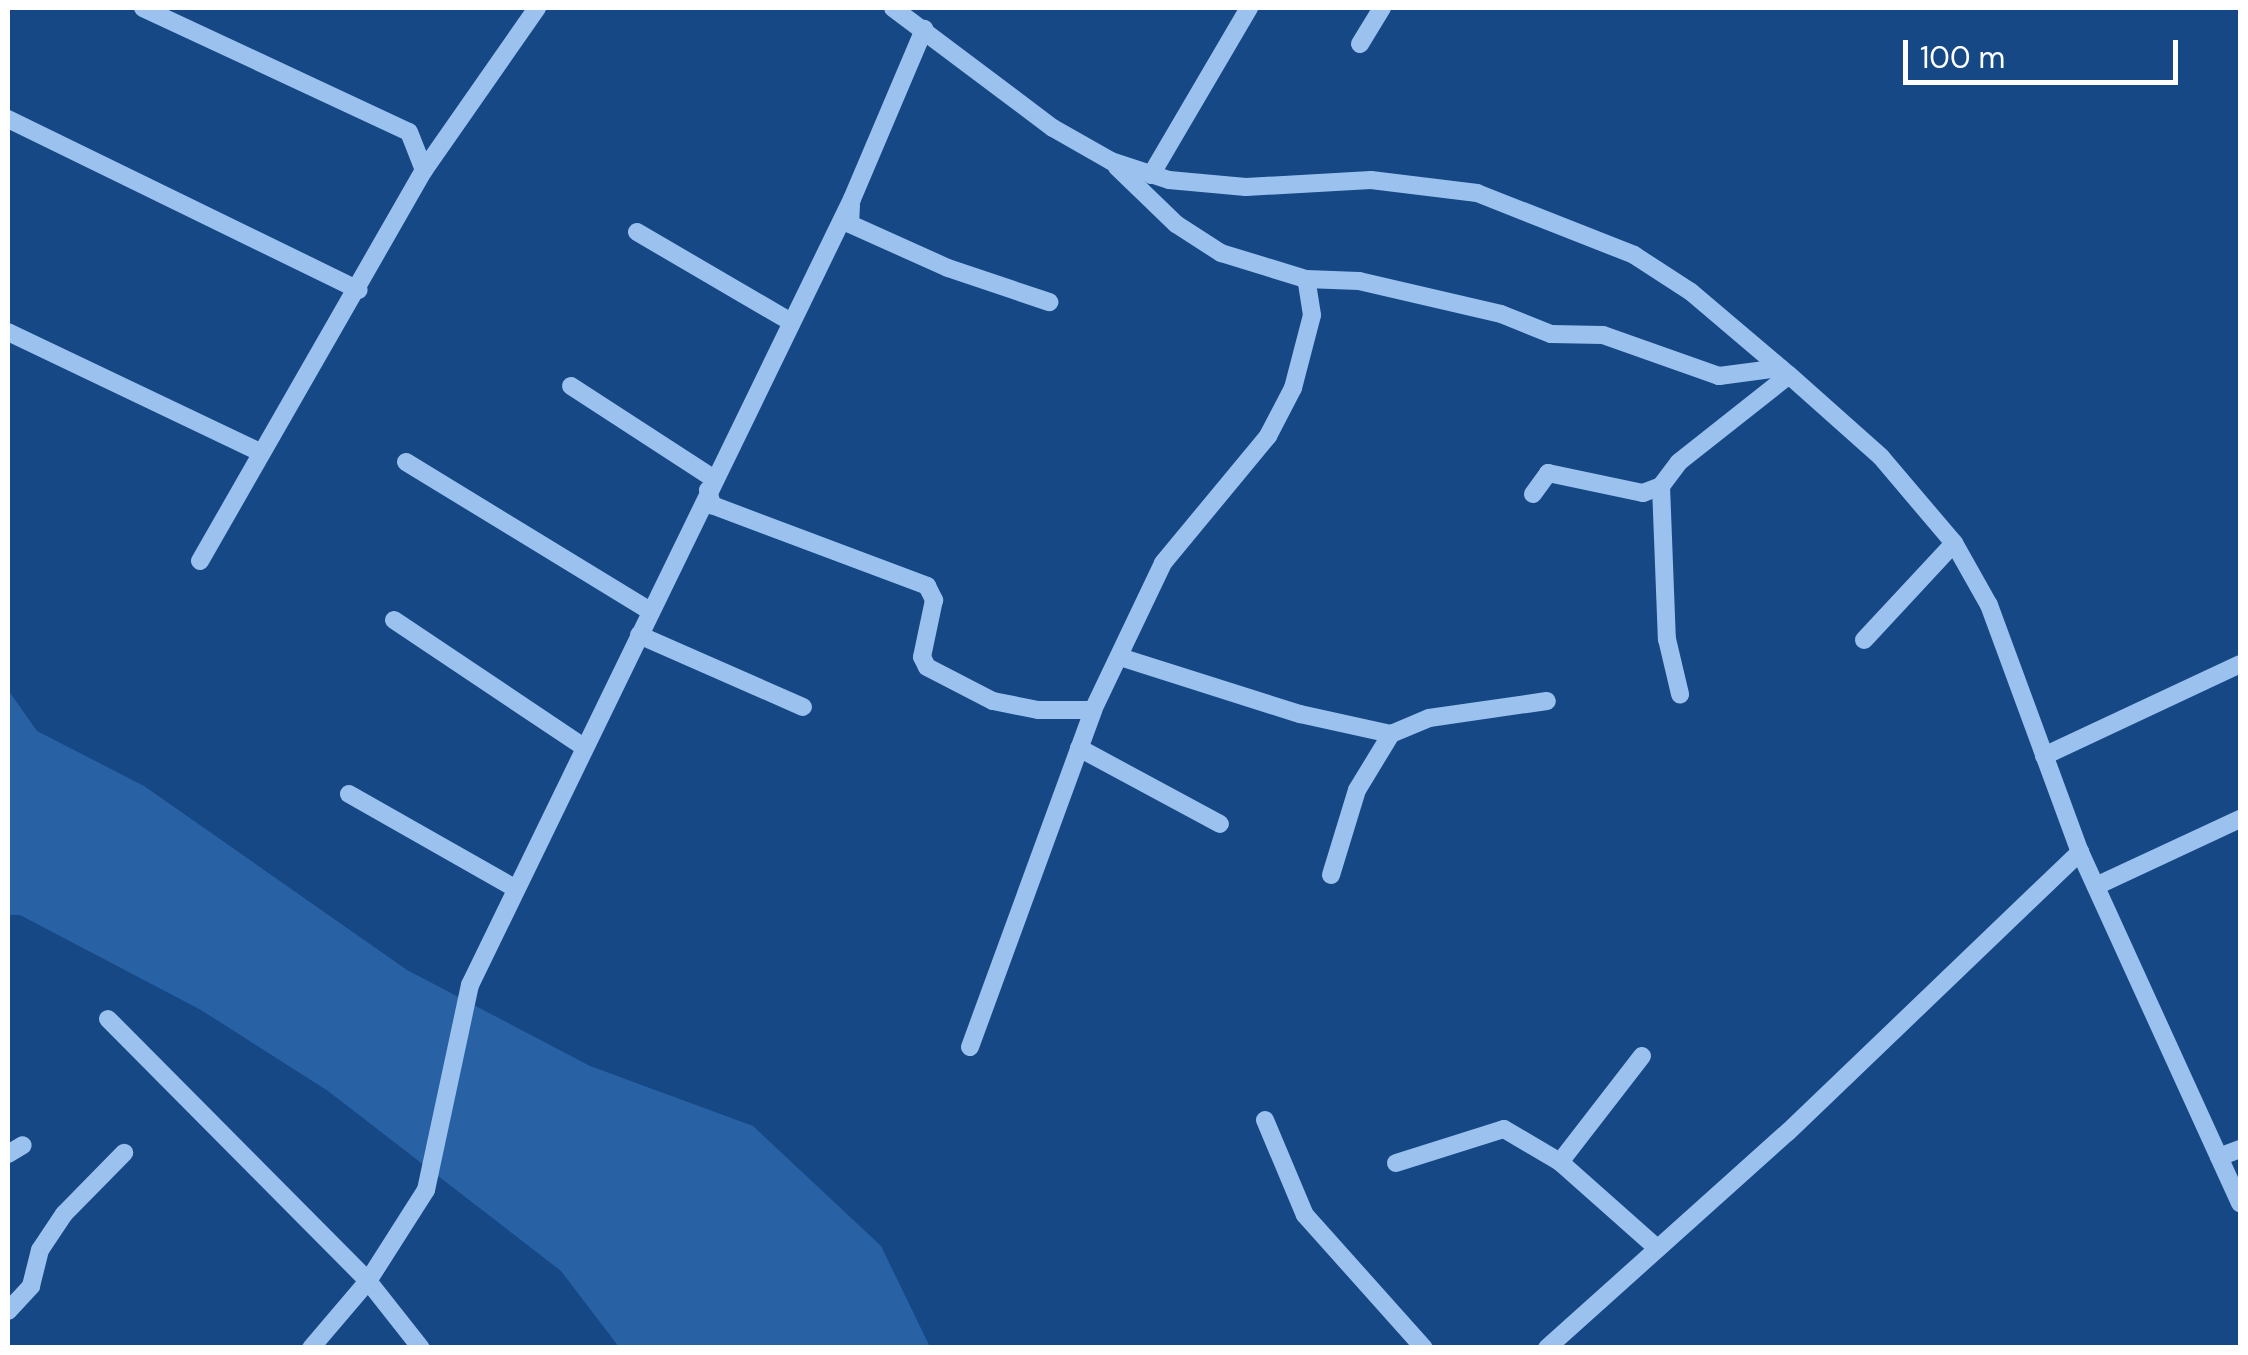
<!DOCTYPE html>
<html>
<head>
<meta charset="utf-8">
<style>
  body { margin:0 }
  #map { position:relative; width:2248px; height:1355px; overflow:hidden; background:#164886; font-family:"DM Sans",sans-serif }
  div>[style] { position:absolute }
  .green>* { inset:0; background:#2862a5 }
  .minor>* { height:18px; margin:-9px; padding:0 9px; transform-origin:9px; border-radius:9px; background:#9bc2ee }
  span { translate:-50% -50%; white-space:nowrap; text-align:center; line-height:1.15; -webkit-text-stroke:8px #164886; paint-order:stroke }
  .frame { position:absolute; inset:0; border:10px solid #fff; pointer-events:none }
  .scale { position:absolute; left:1903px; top:40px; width:275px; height:45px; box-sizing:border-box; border:5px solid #fff; border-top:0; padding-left:12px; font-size:30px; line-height:35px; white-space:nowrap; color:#fff; -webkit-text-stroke:8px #164886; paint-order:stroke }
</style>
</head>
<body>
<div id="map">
  <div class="green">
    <div style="clip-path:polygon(8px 690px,37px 731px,144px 786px,407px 970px,590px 1066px,753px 1126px,881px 1246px,930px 1347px,619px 1347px,561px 1271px,328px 1091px,201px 1010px,20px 915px,8px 915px)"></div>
  </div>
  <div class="minor">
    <div style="left:143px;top:8px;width:293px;rotate:25deg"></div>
    <div style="left:409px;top:132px;width:41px;rotate:68.5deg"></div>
    <div style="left:893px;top:8px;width:200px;rotate:36.9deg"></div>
    <div style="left:1053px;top:128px;width:67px;rotate:29.6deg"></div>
    <div style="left:1111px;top:161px;width:61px;rotate:18.1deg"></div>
    <div style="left:1169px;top:180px;width:77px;rotate:5.2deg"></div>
    <div style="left:1246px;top:187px;width:125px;rotate:-3.2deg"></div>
    <div style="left:1371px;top:180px;width:107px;rotate:7deg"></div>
    <div style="left:1477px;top:193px;width:169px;rotate:21.5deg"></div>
    <div style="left:1634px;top:255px;width:68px;rotate:33deg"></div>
    <div style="left:1691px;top:292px;width:128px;rotate:40.3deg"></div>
    <div style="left:1789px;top:375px;width:123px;rotate:41.7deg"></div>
    <div style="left:1881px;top:457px;width:113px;rotate:49.7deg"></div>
    <div style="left:1954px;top:543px;width:71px;rotate:60.6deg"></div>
    <div style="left:1989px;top:605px;width:263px;rotate:69.8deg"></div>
    <div style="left:2080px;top:852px;width:386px;rotate:65.5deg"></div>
    <div style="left:1360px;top:44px;width:42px;rotate:-58.6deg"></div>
    <div style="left:8px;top:119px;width:390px;rotate:26deg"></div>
    <div style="left:1117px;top:167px;width:82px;rotate:44deg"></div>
    <div style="left:1176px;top:224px;width:54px;rotate:32.8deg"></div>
    <div style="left:1221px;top:253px;width:89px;rotate:17deg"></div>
    <div style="left:1306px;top:279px;width:53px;rotate:2.2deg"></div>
    <div style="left:1359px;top:281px;width:146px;rotate:13.1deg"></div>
    <div style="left:1501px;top:314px;width:54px;rotate:21.8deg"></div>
    <div style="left:1551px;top:334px;width:52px;rotate:1.1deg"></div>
    <div style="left:1603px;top:335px;width:123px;rotate:19.5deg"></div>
    <div style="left:1719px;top:376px;width:62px;rotate:-7.5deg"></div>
    <div style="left:1151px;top:175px;width:194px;rotate:-59.6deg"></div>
    <div style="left:851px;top:205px;width:19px;rotate:93deg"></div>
    <div style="left:850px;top:224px;width:107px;rotate:24.2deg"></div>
    <div style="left:948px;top:268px;width:107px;rotate:18.6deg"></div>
    <div style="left:637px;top:232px;width:178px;rotate:30.3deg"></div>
    <div style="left:8px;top:332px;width:281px;rotate:25.5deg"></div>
    <div style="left:571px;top:386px;width:171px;rotate:33deg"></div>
    <div style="left:406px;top:462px;width:286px;rotate:31.4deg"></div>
    <div style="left:1661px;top:486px;width:153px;rotate:87.8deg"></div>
    <div style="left:1667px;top:639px;width:57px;rotate:76.7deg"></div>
    <div style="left:708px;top:490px;width:16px;rotate:75deg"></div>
    <div style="left:712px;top:505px;width:230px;rotate:20.6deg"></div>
    <div style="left:927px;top:586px;width:16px;rotate:63deg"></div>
    <div style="left:934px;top:600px;width:58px;rotate:101.9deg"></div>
    <div style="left:922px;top:657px;width:11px;rotate:63deg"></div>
    <div style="left:927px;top:667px;width:74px;rotate:27.3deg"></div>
    <div style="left:993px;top:701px;width:46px;rotate:11.3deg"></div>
    <div style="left:1038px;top:710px;width:55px"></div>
    <div style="left:1533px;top:494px;width:26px;rotate:-54deg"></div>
    <div style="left:1548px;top:473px;width:97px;rotate:11.9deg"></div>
    <div style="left:1643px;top:493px;width:19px;rotate:-21deg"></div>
    <div style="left:1661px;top:486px;width:30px;rotate:-53deg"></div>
    <div style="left:1679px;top:462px;width:140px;rotate:-38.3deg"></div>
    <div style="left:200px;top:561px;width:451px;rotate:-60.2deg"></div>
    <div style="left:424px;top:170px;width:198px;rotate:-55.1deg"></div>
    <div style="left:394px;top:620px;width:229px;rotate:33.8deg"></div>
    <div style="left:639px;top:635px;width:179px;rotate:23.7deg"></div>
    <div style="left:1864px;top:640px;width:132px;rotate:-47.1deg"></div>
    <div style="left:1120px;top:657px;width:189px;rotate:17.6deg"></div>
    <div style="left:1300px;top:714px;width:93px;rotate:12.4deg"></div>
    <div style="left:1079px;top:748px;width:160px;rotate:28.3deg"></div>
    <div style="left:2044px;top:756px;width:217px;rotate:-25.1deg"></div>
    <div style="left:349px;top:794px;width:192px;rotate:29.6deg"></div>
    <div style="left:1331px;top:875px;width:89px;rotate:-73deg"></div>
    <div style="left:1357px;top:790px;width:66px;rotate:-58.7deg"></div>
    <div style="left:1391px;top:734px;width:41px;rotate:-22.8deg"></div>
    <div style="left:1429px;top:718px;width:119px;rotate:-8.2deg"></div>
    <div style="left:2096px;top:886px;width:159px;rotate:-25deg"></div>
    <div style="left:108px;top:1019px;width:369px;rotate:45.2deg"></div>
    <div style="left:368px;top:1281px;width:85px;rotate:51.7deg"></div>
    <div style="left:970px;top:1047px;width:359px;rotate:-69.9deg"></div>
    <div style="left:1093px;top:710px;width:163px;rotate:-64.5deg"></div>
    <div style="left:1163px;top:563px;width:165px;rotate:-50.4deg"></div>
    <div style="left:1268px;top:436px;width:54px;rotate:-62.5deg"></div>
    <div style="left:1293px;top:388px;width:75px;rotate:-75.4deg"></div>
    <div style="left:1312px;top:315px;width:36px;rotate:-99deg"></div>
    <div style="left:1642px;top:1056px;width:134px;rotate:127.7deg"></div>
    <div style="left:1560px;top:1162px;width:130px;rotate:41.6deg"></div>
    <div style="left:1265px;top:1120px;width:103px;rotate:67.2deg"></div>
    <div style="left:1305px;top:1215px;width:178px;rotate:48.2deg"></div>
    <div style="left:8px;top:1154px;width:17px;rotate:-31deg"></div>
    <div style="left:2219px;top:1157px;width:22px;rotate:-21deg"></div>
    <div style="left:1396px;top:1163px;width:113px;rotate:-17.5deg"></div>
    <div style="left:1504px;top:1129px;width:65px;rotate:30.5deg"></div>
    <div style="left:8px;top:1311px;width:34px;rotate:-47deg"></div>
    <div style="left:31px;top:1286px;width:37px;rotate:-76deg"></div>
    <div style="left:40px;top:1250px;width:43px;rotate:-56.3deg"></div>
    <div style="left:64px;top:1214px;width:86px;rotate:-45.5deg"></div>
    <div style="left:311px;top:1348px;width:88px;rotate:-49.6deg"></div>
    <div style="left:368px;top:1281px;width:108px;rotate:-57.5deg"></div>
    <div style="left:426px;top:1190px;width:210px;rotate:-77.9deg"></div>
    <div style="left:470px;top:985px;width:874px;rotate:-64.08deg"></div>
    <div style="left:852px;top:199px;width:185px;rotate:-67deg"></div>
    <div style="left:1547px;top:1348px;width:324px;rotate:-41.9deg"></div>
    <div style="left:1788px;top:1132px;width:405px;rotate:-43.8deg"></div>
  </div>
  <div class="frame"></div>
  <div class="scale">100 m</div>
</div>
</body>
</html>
